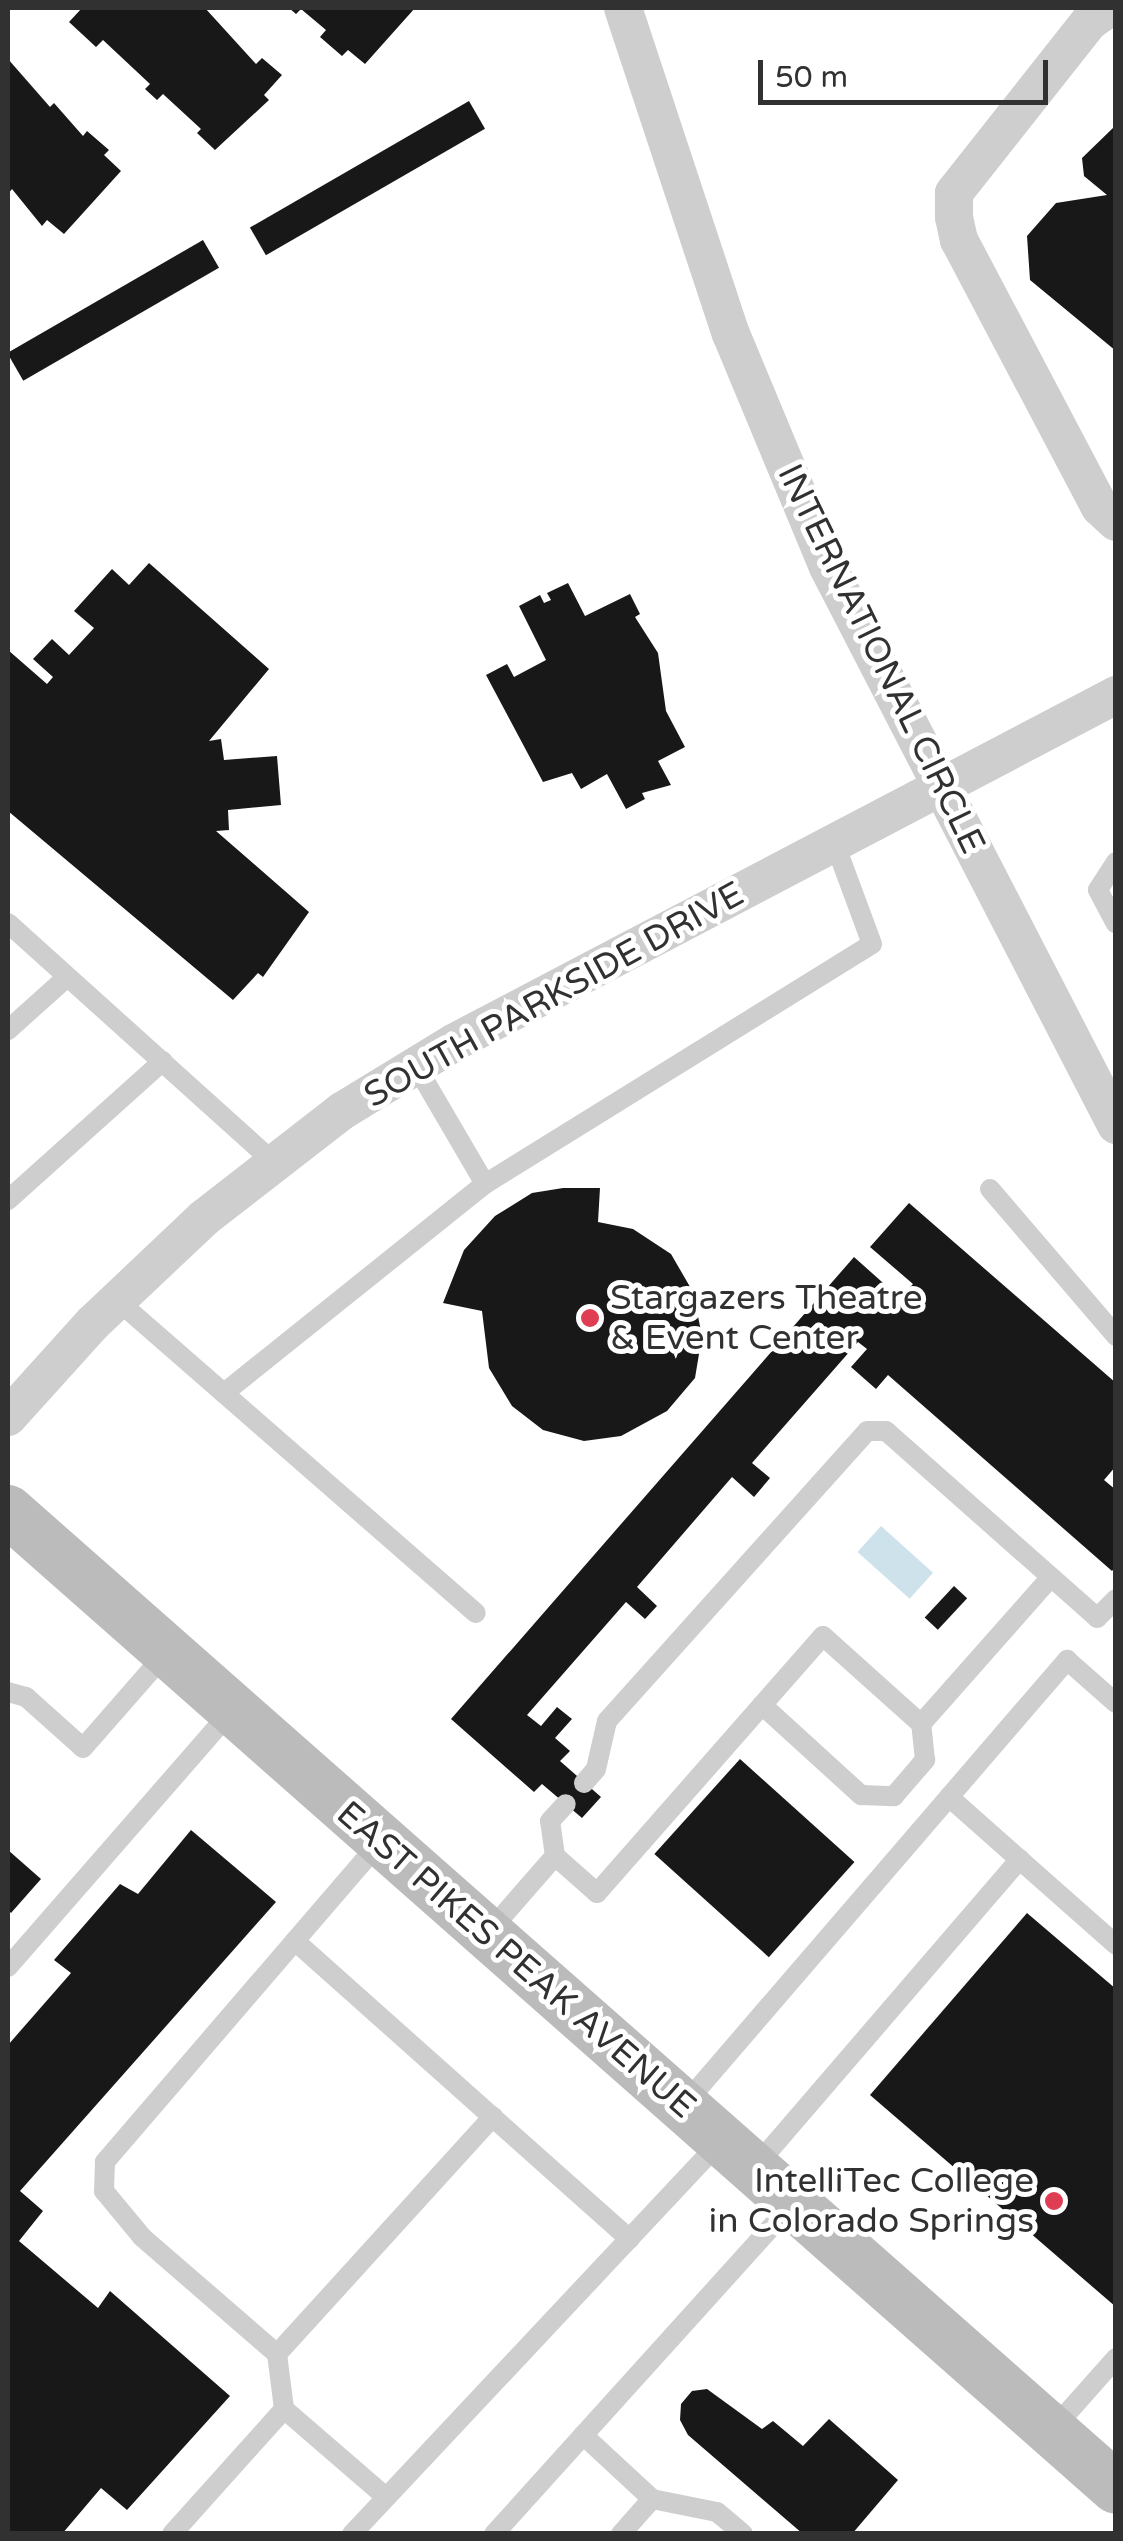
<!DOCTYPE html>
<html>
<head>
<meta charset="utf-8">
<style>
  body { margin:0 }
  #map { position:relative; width:1123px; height:2541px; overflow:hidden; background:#fff; font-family:"Varela Round",sans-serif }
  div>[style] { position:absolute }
  .water>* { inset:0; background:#cee2ec; transform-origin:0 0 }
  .building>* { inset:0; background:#181818; transform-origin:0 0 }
  .lane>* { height:20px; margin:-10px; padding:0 10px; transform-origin:10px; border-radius:10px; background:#cecece }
  .street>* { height:38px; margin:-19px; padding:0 19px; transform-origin:19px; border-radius:19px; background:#cecece }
  .secondary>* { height:52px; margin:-26px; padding:0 26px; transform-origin:26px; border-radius:26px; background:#bbb }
  .dots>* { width:28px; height:28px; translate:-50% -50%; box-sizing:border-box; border:5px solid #fff; border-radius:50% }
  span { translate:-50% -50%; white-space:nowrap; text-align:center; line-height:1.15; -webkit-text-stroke:10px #fff; paint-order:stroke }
  .street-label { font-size:35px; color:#313131 }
  .poi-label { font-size:35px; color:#313131 }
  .left { translate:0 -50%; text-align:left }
  .right { translate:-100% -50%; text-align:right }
  .frame { position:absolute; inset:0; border:10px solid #313131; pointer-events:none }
  .scale { position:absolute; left:758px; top:60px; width:290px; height:45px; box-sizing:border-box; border:5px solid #313131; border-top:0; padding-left:12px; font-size:30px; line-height:35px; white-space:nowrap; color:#313131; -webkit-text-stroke:8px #fff; paint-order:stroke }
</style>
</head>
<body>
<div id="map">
  <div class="water">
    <div style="left:881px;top:1526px;width:70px;height:35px;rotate:42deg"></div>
  </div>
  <div class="building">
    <div style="clip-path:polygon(82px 8px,205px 8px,256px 64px,262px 58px,282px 75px,264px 95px,269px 100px,215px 150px,197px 133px,201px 129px,163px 94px,157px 100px,145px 89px,150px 84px,103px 40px,96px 47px,69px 22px)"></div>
    <div style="clip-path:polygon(289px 8px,415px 8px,365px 64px,348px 50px,342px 56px,320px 37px,326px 30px,301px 9px,296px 14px)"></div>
    <div style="clip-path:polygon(8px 59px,50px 107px,54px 103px,83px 136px,87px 131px,109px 150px,104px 155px,121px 171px,64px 234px,47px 220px,42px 226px,12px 189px,8px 194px)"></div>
    <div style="left:469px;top:101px;width:32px;height:253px;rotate:60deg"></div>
    <div style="clip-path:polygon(1113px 128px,1116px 130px,1116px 351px,1030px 280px,1027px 236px,1056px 203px,1107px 195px,1084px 176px,1082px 158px)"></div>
    <div style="left:203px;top:240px;width:32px;height:226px;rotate:60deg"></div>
    <div style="clip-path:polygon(149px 563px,269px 669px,209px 741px,221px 739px,224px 760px,277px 756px,281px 805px,228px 810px,229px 830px,216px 831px,309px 912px,263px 977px,258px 973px,233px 1000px,8px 811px,8px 650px,47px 684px,53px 677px,33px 659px,52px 639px,69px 655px,94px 628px,74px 611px,112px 569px,129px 585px)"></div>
    <div style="clip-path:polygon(568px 583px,585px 616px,630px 594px,640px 614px,635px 617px,658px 653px,666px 711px,685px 747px,658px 761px,671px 785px,642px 793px,645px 799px,626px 809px,607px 774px,581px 789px,572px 773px,543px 782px,486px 675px,507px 664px,514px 677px,546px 660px,519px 606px,540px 595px,544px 603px,551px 600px,547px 593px)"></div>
    <div style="clip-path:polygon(563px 1188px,600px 1188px,598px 1222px,633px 1229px,671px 1254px,693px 1292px,702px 1336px,695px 1378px,667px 1411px,621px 1436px,584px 1441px,543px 1430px,512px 1406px,489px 1368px,482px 1311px,443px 1303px,464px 1250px,495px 1216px,532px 1193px)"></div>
    <div style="clip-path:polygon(909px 1203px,1116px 1383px,1116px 1466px,1104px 1480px,1116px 1490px,1116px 1566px,1112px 1571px,888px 1375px,876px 1389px,851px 1367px,867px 1349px,858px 1342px,752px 1463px,770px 1478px,754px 1497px,732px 1477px,637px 1587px,657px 1606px,645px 1619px,626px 1602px,527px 1715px,541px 1726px,557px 1707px,572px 1719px,555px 1738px,570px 1751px,560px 1761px,601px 1797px,582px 1818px,542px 1784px,534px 1792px,451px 1719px,854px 1257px,900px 1298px,913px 1284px,870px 1247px)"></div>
    <div style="left:954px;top:1586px;width:18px;height:43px;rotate:43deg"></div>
    <div style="left:740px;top:1759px;width:154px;height:128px;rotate:42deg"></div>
    <div style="clip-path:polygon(191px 1830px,276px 1902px,20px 2191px,43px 2211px,19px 2241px,98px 2308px,110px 2291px,230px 2396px,127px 2510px,101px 2488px,62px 2534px,8px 2534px,8px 2045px,71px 1973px,54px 1960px,120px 1884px,138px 1894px)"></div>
    <div style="clip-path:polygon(8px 1850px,41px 1879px,11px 1913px,8px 1910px)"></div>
    <div style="clip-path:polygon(1027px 1913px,1116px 1989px,1116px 2307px,870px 2095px)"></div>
    <div style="clip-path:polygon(707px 2389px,762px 2429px,773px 2421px,803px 2446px,829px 2419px,898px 2480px,852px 2534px,803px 2534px,688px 2435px,680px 2420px,681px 2404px,692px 2391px)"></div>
  </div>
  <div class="lane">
    <div style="left:1116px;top:862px;width:33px;rotate:123deg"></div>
    <div style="left:1098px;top:890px;width:38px;rotate:62deg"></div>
    <div style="left:8px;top:923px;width:357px;rotate:42deg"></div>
    <div style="left:8px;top:1030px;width:79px;rotate:-41.9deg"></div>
    <div style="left:485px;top:1184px;width:455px;rotate:-31.8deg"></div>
    <div style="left:872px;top:944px;width:107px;rotate:-110.3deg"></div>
    <div style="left:990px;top:1189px;width:194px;rotate:49.4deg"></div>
    <div style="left:8px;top:1200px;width:208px;rotate:-41.9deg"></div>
    <div style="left:117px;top:1300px;width:476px;rotate:41.1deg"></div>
    <div style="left:224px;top:1393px;width:334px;rotate:-38.7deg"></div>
    <div style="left:485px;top:1184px;width:137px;rotate:-120.3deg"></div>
    <div style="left:8px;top:1692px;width:19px;rotate:16deg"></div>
    <div style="left:26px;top:1697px;width:76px;rotate:41.8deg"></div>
    <div style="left:83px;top:1748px;width:128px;rotate:-48.8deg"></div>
    <div style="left:762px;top:1705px;width:134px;rotate:42.3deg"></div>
    <div style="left:861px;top:1795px;width:33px;rotate:2deg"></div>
    <div style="left:894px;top:1796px;width:48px;rotate:-49.3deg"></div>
    <div style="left:925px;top:1760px;width:36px;rotate:-96deg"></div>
    <div style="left:584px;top:1783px;width:18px;rotate:-49deg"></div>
    <div style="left:596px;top:1769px;width:49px;rotate:-77.1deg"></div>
    <div style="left:607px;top:1721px;width:389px;rotate:-48.1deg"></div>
    <div style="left:867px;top:1431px;width:19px"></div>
    <div style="left:886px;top:1431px;width:282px;rotate:41.5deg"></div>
    <div style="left:1097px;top:1618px;width:27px;rotate:-45deg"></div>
    <div style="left:949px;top:1797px;width:223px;rotate:41.5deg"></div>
    <div style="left:380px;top:1842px;width:422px;rotate:130.7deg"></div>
    <div style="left:105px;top:2162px;width:29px;rotate:92deg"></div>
    <div style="left:104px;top:2191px;width:60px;rotate:50.4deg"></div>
    <div style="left:142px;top:2237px;width:179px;rotate:40.9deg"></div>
    <div style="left:277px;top:2354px;width:55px;rotate:82.7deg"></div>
    <div style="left:284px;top:2409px;width:135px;rotate:40.8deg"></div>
    <div style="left:555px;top:1856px;width:56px;rotate:41.4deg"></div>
    <div style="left:597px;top:1893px;width:342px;rotate:-48.7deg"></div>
    <div style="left:823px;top:1636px;width:132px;rotate:41.9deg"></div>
    <div style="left:921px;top:1724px;width:196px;rotate:-48.5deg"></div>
    <div style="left:486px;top:1935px;width:105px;rotate:-48.9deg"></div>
    <div style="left:555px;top:1856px;width:35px;rotate:-98deg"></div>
    <div style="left:550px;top:1821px;width:23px;rotate:-47deg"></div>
    <div style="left:295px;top:1941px;width:448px;rotate:41.7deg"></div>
    <div style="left:8px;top:1967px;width:341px;rotate:-48.9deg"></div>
    <div style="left:683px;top:2106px;width:589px;rotate:-49.27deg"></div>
    <div style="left:1067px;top:1660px;width:65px;rotate:41.3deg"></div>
    <div style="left:755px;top:2167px;width:406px;rotate:-49.3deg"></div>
    <div style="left:277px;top:2354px;width:321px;rotate:-47.7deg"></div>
    <div style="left:1053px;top:2429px;width:95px;rotate:-48.4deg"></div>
    <div style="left:583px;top:2435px;width:94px;rotate:42.8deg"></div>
    <div style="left:652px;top:2499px;width:47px;rotate:131.5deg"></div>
    <div style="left:652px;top:2499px;width:66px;rotate:11.3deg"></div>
    <div style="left:717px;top:2512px;width:34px;rotate:40deg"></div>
    <div style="left:172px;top:2534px;width:168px;rotate:-48.1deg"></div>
    <div style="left:352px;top:2534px;width:538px;rotate:-46.81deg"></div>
    <div style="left:494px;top:2534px;width:443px;rotate:-47.9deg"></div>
  </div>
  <div class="street">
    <div style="left:623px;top:8px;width:343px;rotate:71.7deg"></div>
    <div style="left:731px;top:334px;width:252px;rotate:67.4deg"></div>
    <div style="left:828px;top:567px;width:628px;rotate:62.7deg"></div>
    <div style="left:1109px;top:8px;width:24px;rotate:145deg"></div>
    <div style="left:1089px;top:22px;width:218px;rotate:128.3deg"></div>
    <div style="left:954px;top:193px;width:24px;rotate:90deg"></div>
    <div style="left:954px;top:217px;width:24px;rotate:78deg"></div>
    <div style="left:959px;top:240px;width:302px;rotate:62.2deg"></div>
    <div style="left:1100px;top:507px;width:22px;rotate:43deg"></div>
    <div style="left:8px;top:1417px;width:127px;rotate:-47.9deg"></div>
    <div style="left:93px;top:1323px;width:153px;rotate:-43.4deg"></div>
    <div style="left:204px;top:1218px;width:175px;rotate:-37.8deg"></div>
    <div style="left:342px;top:1111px;width:132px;rotate:-31.4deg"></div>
    <div style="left:455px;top:1042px;width:747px;rotate:-27.7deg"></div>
  </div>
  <div class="secondary">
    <div style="left:8px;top:1511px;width:1477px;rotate:41.4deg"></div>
  </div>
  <div class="dots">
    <div style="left:590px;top:1318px;background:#de3d54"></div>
    <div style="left:1054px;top:2201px;background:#de3d54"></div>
  </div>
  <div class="street-label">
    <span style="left:881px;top:659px;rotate:64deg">INTERNATIONAL CIRCLE</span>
    <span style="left:554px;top:995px;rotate:-29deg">SOUTH PARKSIDE DRIVE</span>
    <span style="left:516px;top:1960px;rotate:41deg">EAST PIKES PEAK AVENUE</span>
  </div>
  <div class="poi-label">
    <span class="left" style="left:610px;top:1318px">Stargazers Theatre<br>&amp; Event Center</span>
    <span class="right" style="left:1034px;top:2201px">IntelliTec College<br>in Colorado Springs</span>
  </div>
  <div class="frame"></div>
  <div class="scale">50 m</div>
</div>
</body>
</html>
